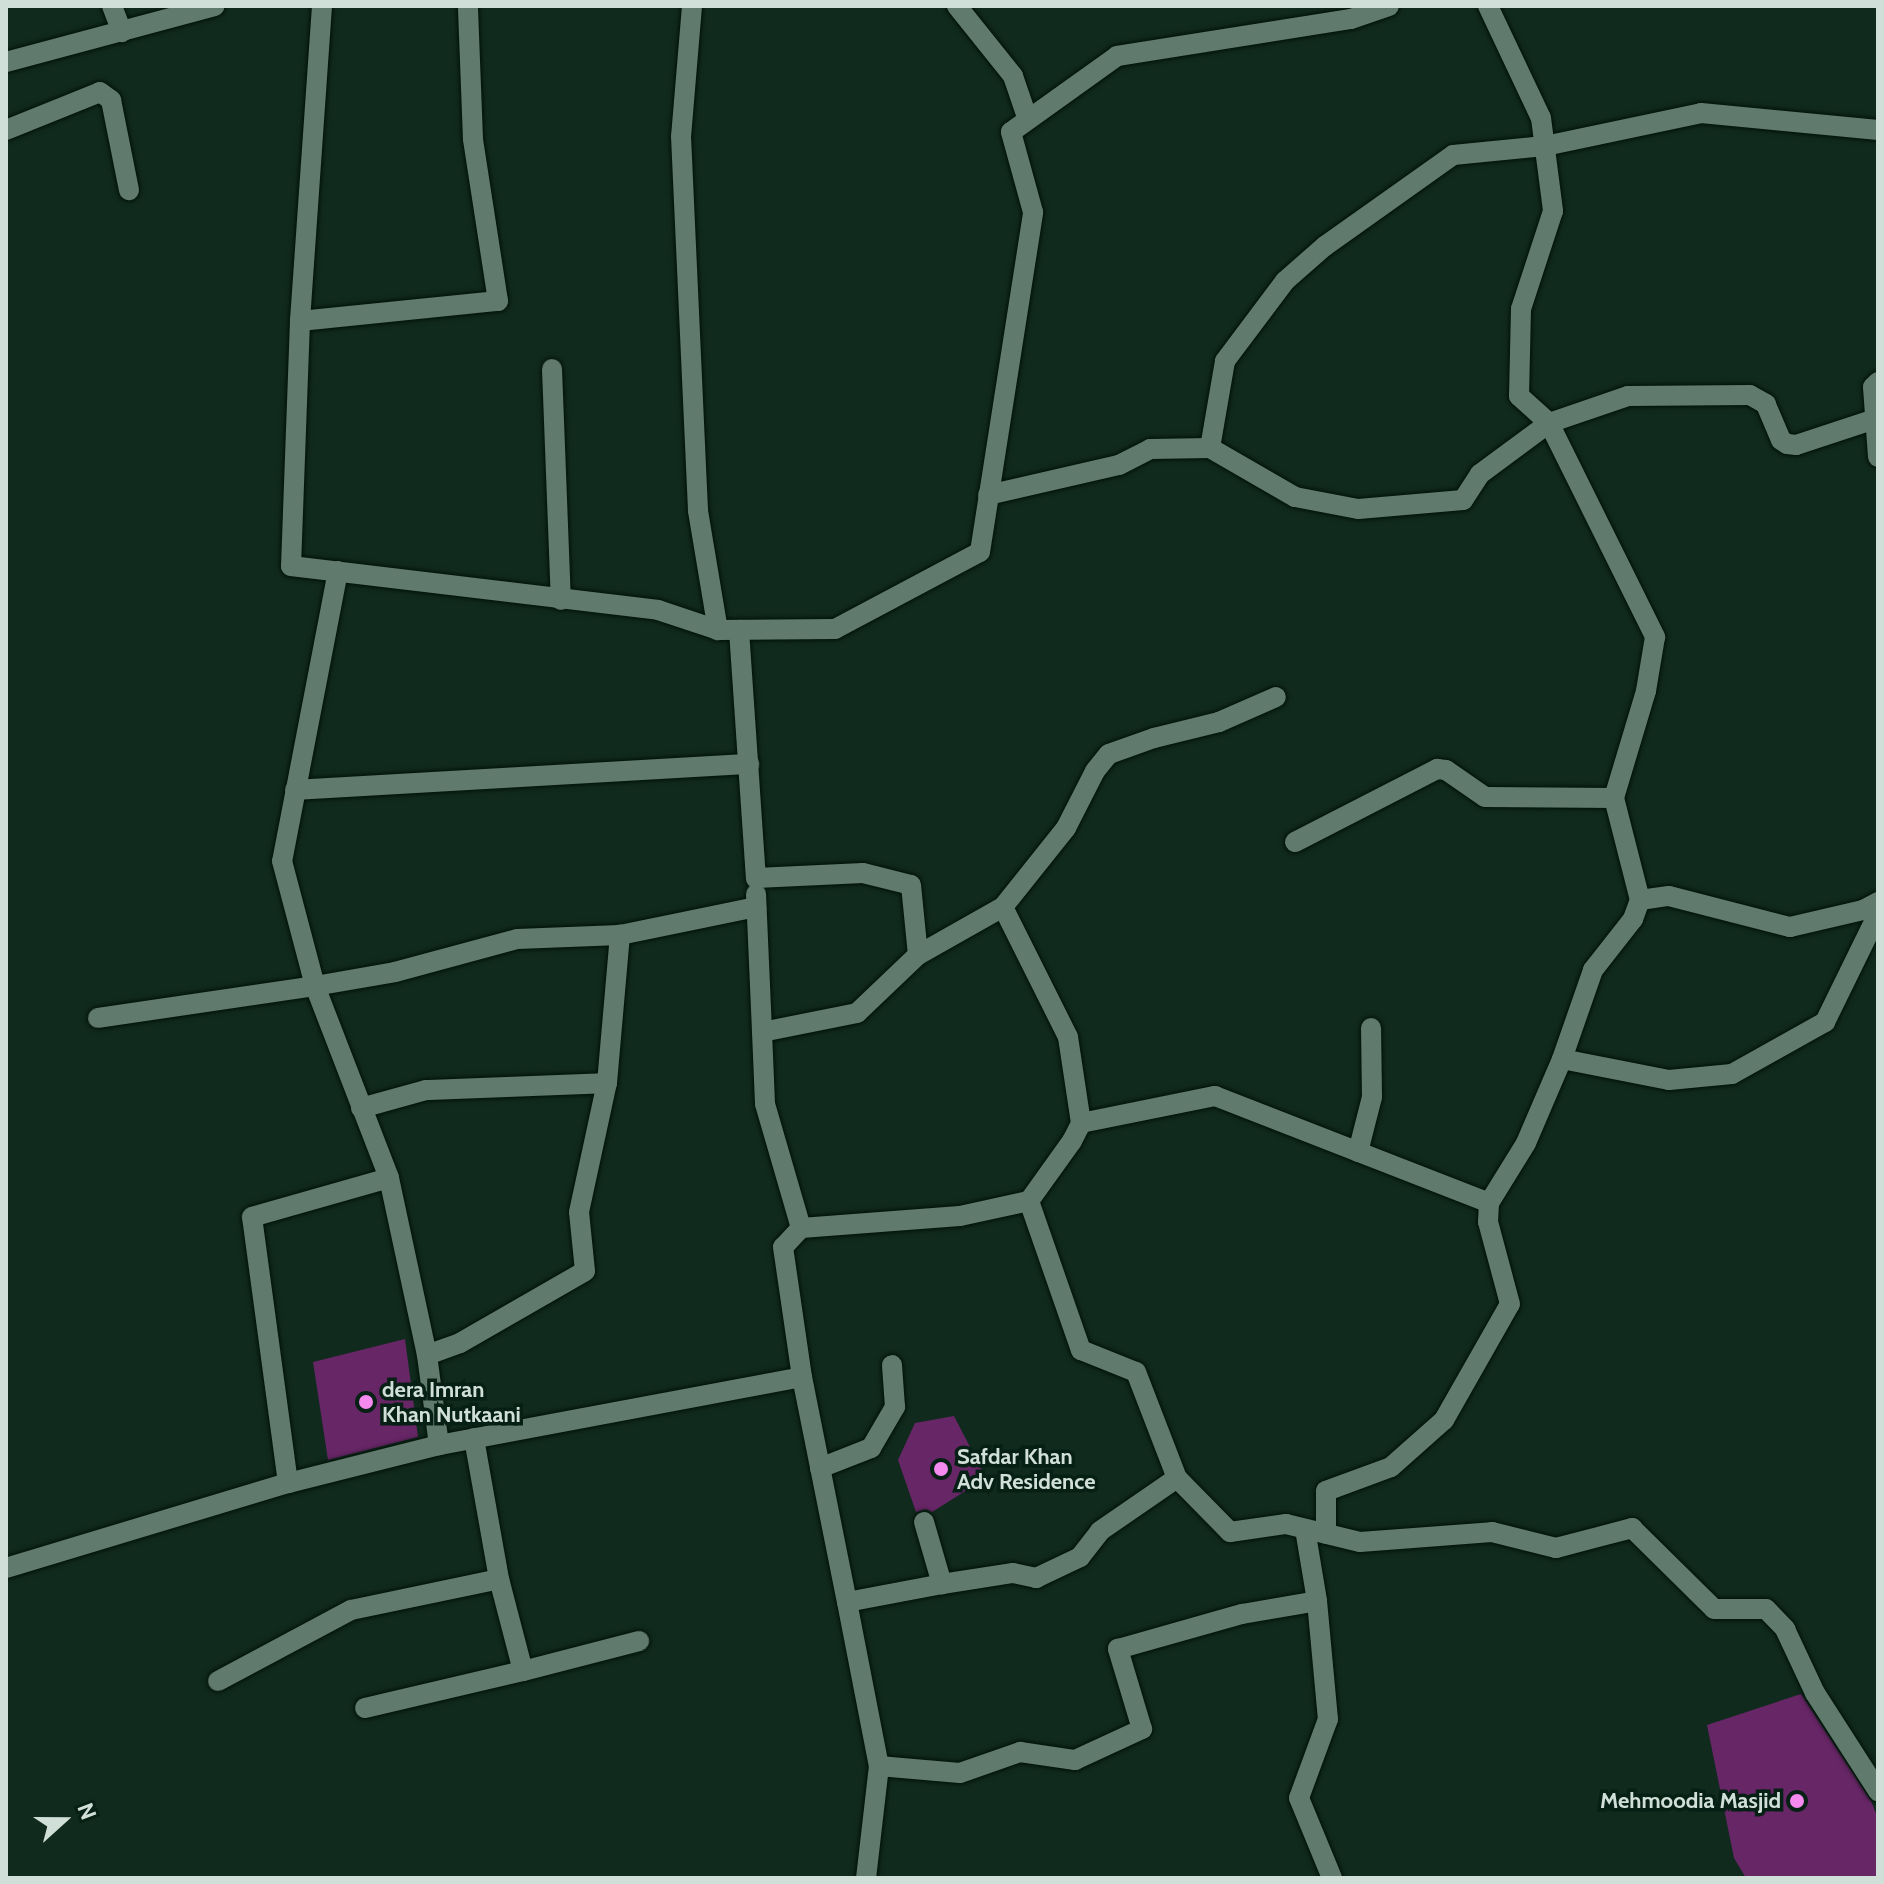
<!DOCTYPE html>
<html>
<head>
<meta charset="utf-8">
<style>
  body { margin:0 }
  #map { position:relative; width:1884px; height:1884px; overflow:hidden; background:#112a1e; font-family:Cabin,sans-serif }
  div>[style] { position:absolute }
  .building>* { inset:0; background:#672666 }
  .roads { filter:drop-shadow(0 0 2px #001208) drop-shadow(0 0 2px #001208) }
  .street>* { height:20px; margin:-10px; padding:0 10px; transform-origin:10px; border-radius:10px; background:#607b6d }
  .dots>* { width:22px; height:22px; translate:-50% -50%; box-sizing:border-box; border:4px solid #072015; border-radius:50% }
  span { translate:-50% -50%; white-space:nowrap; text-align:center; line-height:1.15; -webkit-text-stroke:7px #072015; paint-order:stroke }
  .poi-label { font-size:22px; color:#d0dfd7; font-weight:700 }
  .left { translate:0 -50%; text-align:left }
  .right { translate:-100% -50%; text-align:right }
  .frame { position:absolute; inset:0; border:8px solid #d0dfd7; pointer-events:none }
  .north { position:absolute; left:24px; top:1780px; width:80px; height:80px; -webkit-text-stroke:6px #072015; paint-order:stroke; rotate:69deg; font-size:22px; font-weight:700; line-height:32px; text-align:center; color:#d0dfd7 }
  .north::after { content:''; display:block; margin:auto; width:28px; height:36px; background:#d0dfd7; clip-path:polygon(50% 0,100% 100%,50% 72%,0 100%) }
</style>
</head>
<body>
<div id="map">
  <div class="building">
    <div style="clip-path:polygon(405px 1339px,418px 1437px,328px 1460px,313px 1362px)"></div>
    <div style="clip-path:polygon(954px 1416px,986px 1478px,932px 1512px,926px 1509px,916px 1512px,898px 1460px,915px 1423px)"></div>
    <div style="clip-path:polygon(1801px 1694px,1872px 1803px,1878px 1819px,1878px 1878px,1746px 1878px,1734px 1858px,1707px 1725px)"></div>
  </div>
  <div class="roads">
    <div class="street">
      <div style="left:112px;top:6px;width:28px;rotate:69deg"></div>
      <div style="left:322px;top:6px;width:316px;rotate:94deg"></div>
      <div style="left:300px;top:321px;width:245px;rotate:92.1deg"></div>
      <div style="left:291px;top:566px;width:370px;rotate:6.8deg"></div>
      <div style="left:658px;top:610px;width:63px;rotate:18.4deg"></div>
      <div style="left:692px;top:6px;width:130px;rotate:94.8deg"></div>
      <div style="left:681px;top:136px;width:375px;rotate:87.4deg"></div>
      <div style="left:698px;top:511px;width:121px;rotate:80.5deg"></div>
      <div style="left:718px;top:630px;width:117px;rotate:-0.5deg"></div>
      <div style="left:835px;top:629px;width:164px;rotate:-28deg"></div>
      <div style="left:980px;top:552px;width:344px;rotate:-81.1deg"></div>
      <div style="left:1033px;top:212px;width:83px;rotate:-105.4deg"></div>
      <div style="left:1011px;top:132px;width:130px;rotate:-35.6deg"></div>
      <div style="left:1117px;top:56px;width:237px;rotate:-9deg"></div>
      <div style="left:1351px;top:19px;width:40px;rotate:-18.9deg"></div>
      <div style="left:957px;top:6px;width:90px;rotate:51.3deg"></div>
      <div style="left:1013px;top:76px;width:46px;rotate:71.2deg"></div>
      <div style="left:1488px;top:6px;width:124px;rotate:64.7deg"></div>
      <div style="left:1541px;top:118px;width:94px;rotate:82.6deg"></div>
      <div style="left:1553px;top:211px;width:103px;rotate:108.1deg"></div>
      <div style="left:1521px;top:309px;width:87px;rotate:91.3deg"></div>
      <div style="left:1519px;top:396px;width:40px;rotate:42deg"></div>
      <div style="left:1549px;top:423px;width:239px;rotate:63.6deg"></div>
      <div style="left:1655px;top:637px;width:55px;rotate:99.5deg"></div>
      <div style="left:1646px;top:691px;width:112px;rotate:106.7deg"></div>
      <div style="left:1614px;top:798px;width:105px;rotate:75.7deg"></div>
      <div style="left:6px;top:62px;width:216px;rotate:-15deg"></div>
      <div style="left:6px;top:130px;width:101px;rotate:-22deg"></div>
      <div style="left:100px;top:92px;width:14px;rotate:36deg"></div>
      <div style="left:111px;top:100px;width:92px;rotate:78.7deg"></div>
      <div style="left:300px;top:321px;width:199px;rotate:-5.8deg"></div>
      <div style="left:498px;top:301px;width:164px;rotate:-98.8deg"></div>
      <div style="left:473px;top:139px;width:133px;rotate:-92.2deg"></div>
      <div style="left:552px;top:369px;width:231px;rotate:87.8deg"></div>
      <div style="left:1878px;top:382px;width:7px;rotate:135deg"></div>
      <div style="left:1873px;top:387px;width:70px;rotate:85.9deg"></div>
      <div style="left:1875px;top:419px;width:83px;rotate:161.8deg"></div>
      <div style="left:1796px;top:445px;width:9px;rotate:-174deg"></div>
      <div style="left:1787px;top:444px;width:7px;rotate:-146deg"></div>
      <div style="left:1781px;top:440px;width:39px;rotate:-113deg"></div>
      <div style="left:1766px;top:404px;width:18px;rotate:-151deg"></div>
      <div style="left:1750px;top:395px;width:122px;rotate:179.5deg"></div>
      <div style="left:1628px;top:396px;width:83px;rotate:161.1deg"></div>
      <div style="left:1549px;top:423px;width:86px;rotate:143.5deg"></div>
      <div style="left:1480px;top:474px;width:31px;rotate:123deg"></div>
      <div style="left:1463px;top:500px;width:105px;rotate:175.1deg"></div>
      <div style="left:1358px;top:509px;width:64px;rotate:-169.2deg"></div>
      <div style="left:1295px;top:497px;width:98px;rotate:-150deg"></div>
      <div style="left:1210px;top:448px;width:88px;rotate:-80.2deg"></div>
      <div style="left:1225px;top:361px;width:100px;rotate:-53.1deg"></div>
      <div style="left:1285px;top:281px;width:53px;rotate:-41.2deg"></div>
      <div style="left:1325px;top:246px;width:157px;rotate:-35.4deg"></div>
      <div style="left:1453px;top:155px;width:92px;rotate:-5.6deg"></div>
      <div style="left:1545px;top:146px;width:159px;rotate:-11.9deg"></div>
      <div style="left:1701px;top:113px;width:178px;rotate:5.5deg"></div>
      <div style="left:988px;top:495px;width:134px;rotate:-12.9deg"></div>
      <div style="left:1119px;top:465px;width:35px;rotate:-27deg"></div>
      <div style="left:1150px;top:449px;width:60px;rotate:-1deg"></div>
      <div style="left:338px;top:571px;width:295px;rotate:100.9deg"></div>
      <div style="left:282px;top:861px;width:129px;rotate:75.2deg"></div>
      <div style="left:315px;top:986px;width:81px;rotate:-9.9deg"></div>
      <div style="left:395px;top:972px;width:126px;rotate:-15.1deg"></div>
      <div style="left:517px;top:939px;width:103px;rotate:-2.2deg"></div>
      <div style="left:620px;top:935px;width:139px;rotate:-11.6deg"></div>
      <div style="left:739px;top:630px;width:249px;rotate:86.1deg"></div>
      <div style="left:756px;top:878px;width:107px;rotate:-2.7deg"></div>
      <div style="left:863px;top:873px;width:49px;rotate:14deg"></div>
      <div style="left:911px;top:885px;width:70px;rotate:84.3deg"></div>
      <div style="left:918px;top:955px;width:98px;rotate:-29.5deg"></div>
      <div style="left:1003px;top:907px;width:101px;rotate:-51.4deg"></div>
      <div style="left:1066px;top:828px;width:64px;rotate:-63deg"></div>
      <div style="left:1095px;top:771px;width:22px;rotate:-51deg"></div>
      <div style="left:1109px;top:754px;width:48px;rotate:-19.6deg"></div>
      <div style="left:1154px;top:738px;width:67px;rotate:-13.8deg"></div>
      <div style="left:1219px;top:722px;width:62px;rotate:-23.7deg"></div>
      <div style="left:295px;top:790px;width:455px;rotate:-3.3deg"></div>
      <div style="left:1295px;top:842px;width:160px;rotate:-27.2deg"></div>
      <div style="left:1437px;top:769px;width:9px;rotate:6deg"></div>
      <div style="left:1446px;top:770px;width:47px;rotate:34.7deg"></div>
      <div style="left:1485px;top:797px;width:129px;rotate:0.4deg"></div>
      <div style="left:756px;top:894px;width:138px;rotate:87.5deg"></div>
      <div style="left:762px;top:1032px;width:97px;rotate:-11.3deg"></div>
      <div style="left:857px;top:1013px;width:84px;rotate:-43.6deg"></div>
      <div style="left:98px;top:1018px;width:219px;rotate:-8.4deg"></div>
      <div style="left:315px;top:986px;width:206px;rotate:68.9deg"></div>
      <div style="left:389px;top:1178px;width:181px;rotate:77.9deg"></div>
      <div style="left:427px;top:1355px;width:35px;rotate:-20deg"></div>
      <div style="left:460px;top:1343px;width:144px;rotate:-29.9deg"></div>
      <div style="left:585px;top:1271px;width:59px;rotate:-95.8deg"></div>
      <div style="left:579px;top:1212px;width:132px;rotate:-77.8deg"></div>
      <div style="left:607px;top:1083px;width:149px;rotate:-85deg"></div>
      <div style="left:762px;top:1032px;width:72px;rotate:87.6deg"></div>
      <div style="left:765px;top:1104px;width:129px;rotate:73.8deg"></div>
      <div style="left:801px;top:1228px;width:159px;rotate:-4.3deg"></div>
      <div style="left:960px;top:1216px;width:71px;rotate:-12.3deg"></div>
      <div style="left:1029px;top:1201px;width:74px;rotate:-54.4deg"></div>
      <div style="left:1072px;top:1141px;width:20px;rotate:-63deg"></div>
      <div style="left:1081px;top:1123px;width:87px;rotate:-98.6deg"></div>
      <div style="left:1068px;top:1037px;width:145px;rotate:-116.6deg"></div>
      <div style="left:1562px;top:1059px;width:109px;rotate:11.1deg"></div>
      <div style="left:1669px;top:1080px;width:63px;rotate:-5.4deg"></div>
      <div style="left:1732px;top:1074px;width:107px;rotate:-29.2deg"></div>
      <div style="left:1825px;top:1022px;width:120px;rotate:-63.9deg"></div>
      <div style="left:361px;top:1108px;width:67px;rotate:-15.5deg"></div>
      <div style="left:426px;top:1090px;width:181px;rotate:-2.2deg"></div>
      <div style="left:1081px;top:1123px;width:137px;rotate:-11.4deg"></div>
      <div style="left:1215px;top:1096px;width:294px;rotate:21.3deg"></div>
      <div style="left:1358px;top:1152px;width:57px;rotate:-75.7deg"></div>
      <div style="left:1372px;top:1097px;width:69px;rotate:-90.8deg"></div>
      <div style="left:1029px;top:1201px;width:158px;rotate:70.8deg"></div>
      <div style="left:1081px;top:1350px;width:59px;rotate:21.8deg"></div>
      <div style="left:1136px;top:1372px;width:114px;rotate:68.9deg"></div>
      <div style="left:801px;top:1228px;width:26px;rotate:133deg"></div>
      <div style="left:783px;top:1247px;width:131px;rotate:81.7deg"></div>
      <div style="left:802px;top:1377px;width:229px;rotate:78.7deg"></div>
      <div style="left:847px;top:1602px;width:97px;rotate:-10.7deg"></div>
      <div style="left:427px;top:1355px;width:91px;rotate:82.4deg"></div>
      <div style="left:820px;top:1468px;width:55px;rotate:-21.4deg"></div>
      <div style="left:871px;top:1448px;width:48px;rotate:-59.7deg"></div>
      <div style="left:895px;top:1407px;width:42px;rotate:-94.1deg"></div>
      <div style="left:288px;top:1483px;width:268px;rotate:-97.7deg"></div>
      <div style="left:252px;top:1217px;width:142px;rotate:-15.9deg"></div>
      <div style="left:924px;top:1522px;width:65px;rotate:73.8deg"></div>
      <div style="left:942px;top:1584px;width:72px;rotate:-8.8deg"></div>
      <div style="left:1013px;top:1573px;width:24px;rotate:12deg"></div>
      <div style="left:1036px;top:1578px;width:49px;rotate:-25.5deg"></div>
      <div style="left:1080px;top:1557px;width:33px;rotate:-52deg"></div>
      <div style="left:1100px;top:1531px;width:93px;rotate:-34.5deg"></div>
      <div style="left:1177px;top:1478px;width:76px;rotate:45.5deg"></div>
      <div style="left:1230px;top:1532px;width:57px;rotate:-8.1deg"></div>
      <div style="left:1286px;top:1524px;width:76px;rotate:13.7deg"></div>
      <div style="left:1360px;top:1542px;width:132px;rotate:-4.3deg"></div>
      <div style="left:1492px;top:1532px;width:66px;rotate:14deg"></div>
      <div style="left:1556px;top:1548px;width:79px;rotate:-14.7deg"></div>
      <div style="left:1632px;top:1528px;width:115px;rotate:44.6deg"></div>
      <div style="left:1714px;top:1609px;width:52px"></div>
      <div style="left:1766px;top:1609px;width:28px;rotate:46deg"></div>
      <div style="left:1785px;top:1629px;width:71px;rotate:64.9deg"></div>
      <div style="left:1815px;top:1693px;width:117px;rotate:57.3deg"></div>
      <div style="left:1305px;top:1529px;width:73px;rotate:80.5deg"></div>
      <div style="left:1317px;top:1601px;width:119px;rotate:84.7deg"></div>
      <div style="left:1328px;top:1719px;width:84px;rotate:110.2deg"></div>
      <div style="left:1299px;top:1798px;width:87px;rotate:67.6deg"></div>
      <div style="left:1326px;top:1534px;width:43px;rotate:-90deg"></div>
      <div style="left:1326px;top:1491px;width:69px;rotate:-20.3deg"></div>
      <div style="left:1391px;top:1467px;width:71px;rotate:-41.6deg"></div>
      <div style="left:1444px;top:1420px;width:133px;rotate:-60.4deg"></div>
      <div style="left:1510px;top:1304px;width:85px;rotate:-105deg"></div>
      <div style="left:1488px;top:1222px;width:19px;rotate:-87deg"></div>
      <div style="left:1489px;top:1203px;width:70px;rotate:-58.3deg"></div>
      <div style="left:1526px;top:1143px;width:91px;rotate:-66.8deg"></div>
      <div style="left:1562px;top:1059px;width:94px;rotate:-70.8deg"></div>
      <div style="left:1593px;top:970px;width:65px;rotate:-51.9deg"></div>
      <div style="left:1633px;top:919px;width:20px;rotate:-70deg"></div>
      <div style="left:1640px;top:900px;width:29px;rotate:-8deg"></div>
      <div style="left:1669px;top:896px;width:125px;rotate:14.4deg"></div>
      <div style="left:1790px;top:927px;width:75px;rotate:-13.1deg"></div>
      <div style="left:1863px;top:910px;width:17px;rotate:-28deg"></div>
      <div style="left:6px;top:1568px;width:295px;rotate:-16.8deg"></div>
      <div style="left:288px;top:1483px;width:156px;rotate:-14.1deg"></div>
      <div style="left:439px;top:1445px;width:369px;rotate:-10.6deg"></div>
      <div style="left:847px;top:1602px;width:167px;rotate:79deg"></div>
      <div style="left:879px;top:1766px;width:113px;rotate:96.6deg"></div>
      <div style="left:523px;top:1671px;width:120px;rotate:-14.5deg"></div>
      <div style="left:218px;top:1681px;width:151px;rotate:-28.1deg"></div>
      <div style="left:351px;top:1610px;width:151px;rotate:-11.8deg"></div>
      <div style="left:365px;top:1708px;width:162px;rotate:-13.2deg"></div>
      <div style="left:523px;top:1671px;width:95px;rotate:-104.6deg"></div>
      <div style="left:499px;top:1579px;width:143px;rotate:-100.1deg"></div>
      <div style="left:879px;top:1766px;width:81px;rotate:4.9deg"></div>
      <div style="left:960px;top:1773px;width:64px;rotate:-19.3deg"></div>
      <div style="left:1020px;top:1752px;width:56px;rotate:8.3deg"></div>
      <div style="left:1075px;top:1760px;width:74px;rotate:-24.8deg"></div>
      <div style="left:1142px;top:1729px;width:84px;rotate:-106.7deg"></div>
      <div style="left:1118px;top:1649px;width:129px;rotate:-15.8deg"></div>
      <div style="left:1242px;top:1614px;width:76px;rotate:-9.8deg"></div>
    </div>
  </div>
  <div class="dots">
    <div style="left:366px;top:1402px;background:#f489f0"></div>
    <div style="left:941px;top:1469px;background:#f489f0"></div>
    <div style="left:1797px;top:1801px;background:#f489f0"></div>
  </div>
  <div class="poi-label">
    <span class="left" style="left:382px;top:1402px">dera Imran<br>Khan Nutkaani</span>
    <span class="left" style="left:957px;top:1469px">Safdar Khan<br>Adv Residence</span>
    <span class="right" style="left:1781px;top:1801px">Mehmoodia Masjid</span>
  </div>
  <div class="frame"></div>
  <div class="north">N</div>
</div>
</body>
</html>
